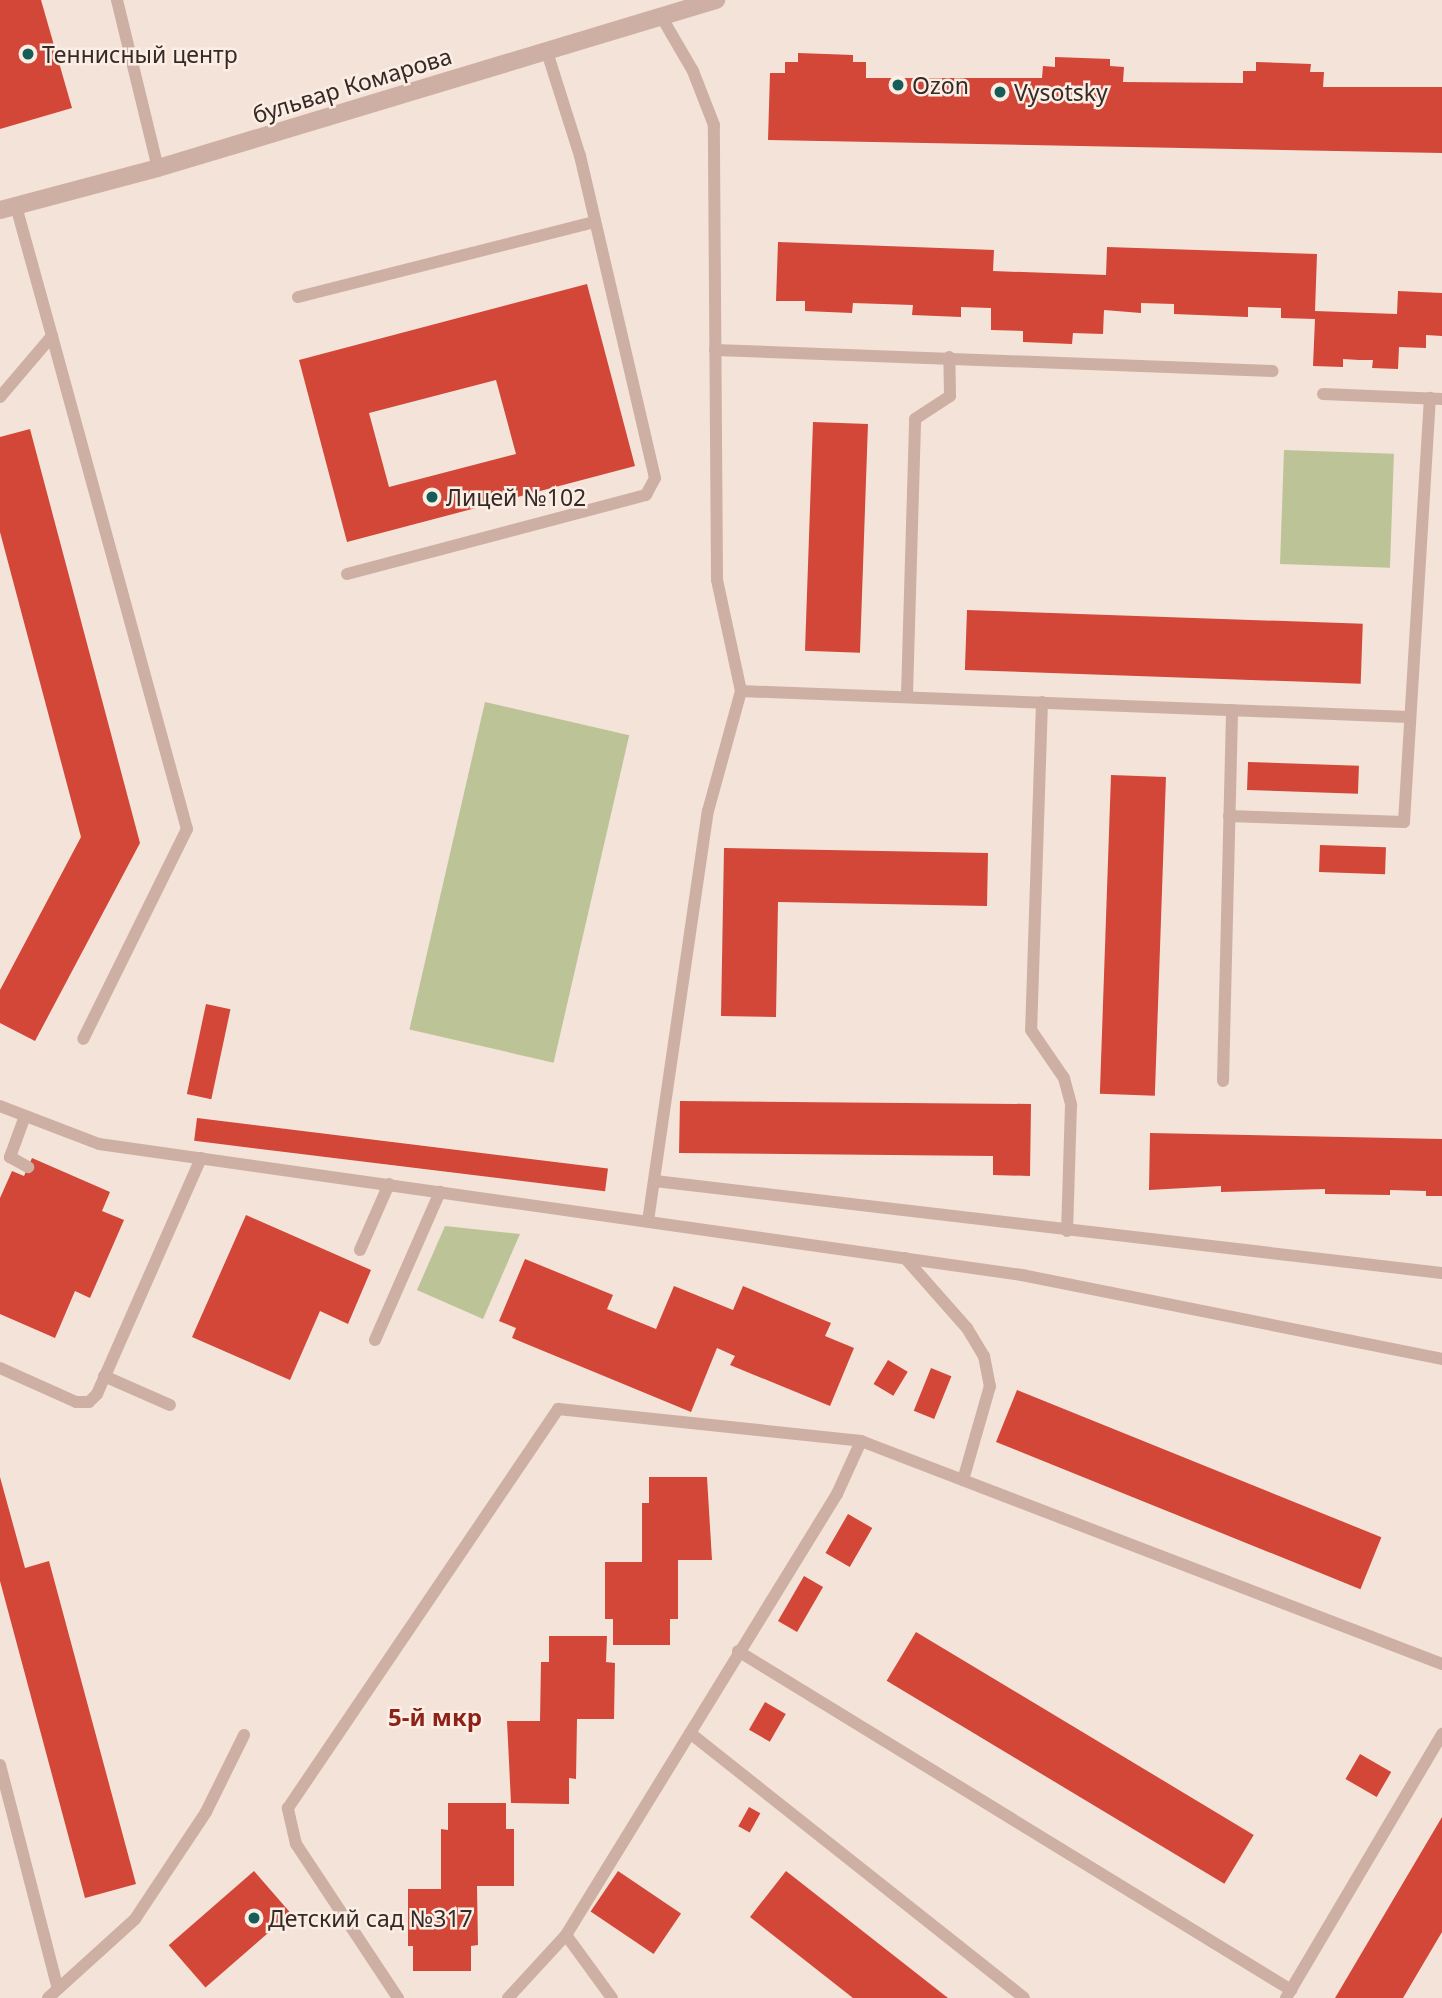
<!DOCTYPE html>
<html>
<head>
<meta charset="utf-8">
<style>
  body { margin:0 }
  #map { position:relative; width:1442px; height:1998px; overflow:hidden; background:#f4e3d8; font-family:"Noto Sans",sans-serif }
  div>[style] { position:absolute }
  .green>* { inset:0; background:#bcc497; transform-origin:0 0 }
  .building>* { inset:0; background:#d24738; transform-origin:0 0 }
  .service>* { height:12px; margin:-6px; padding:0 6px; transform-origin:6px; border-radius:6px; background:#cdb0a3 }
  .tertiary>* { height:18px; margin:-9px; padding:0 9px; transform-origin:9px; border-radius:9px; background:#cdb0a3 }
  .dots>* { width:19px; height:19px; translate:-50% -50%; box-sizing:border-box; border:4px solid #fbeee5; border-radius:50% }
  span { translate:-50% -50%; white-space:nowrap; text-align:center; line-height:1.15; -webkit-text-stroke:5px #fbeee5; paint-order:stroke }
  .poi-label { font-size:23px; color:#372926 }
  .left { translate:0 -50%; text-align:left }
  .street-label { font-size:23px; color:#372926 }
  .neighbourhood-label { font-size:24px; color:#8e2217; font-weight:700 }
</style>
</head>
<body>
<div id="map">
  <div class="green">
    <div style="left:1284px;top:450px;width:110px;height:114px;rotate:2deg"></div>
    <div style="left:485px;top:702px;width:148px;height:336px;rotate:13deg"></div>
    <div style="clip-path:polygon(445px 1226px,520px 1234px,483px 1319px,417px 1290px)"></div>
  </div>
  <div class="building">
    <div style="clip-path:polygon(0 0,41px 0,72px 108px,0 129px)"></div>
    <div style="clip-path:polygon(798px 53px,853px 55px,853px 62px,866px 62px,866px 78px,1042px 78px,1043px 66px,1055px 67px,1055px 57px,1110px 59px,1110px 66px,1124px 67px,1123px 82px,1243px 83px,1243px 71px,1256px 71px,1256px 62px,1311px 64px,1310px 72px,1324px 72px,1323px 87px,1442px 87px,1442px 153px,768px 140px,770px 73px,785px 73px,785px 62px,798px 62px)"></div>
    <div style="clip-path:polygon(778px 242px,994px 250px,993px 271px,1106px 275px,1107px 247px,1317px 254px,1315px 311px,1397px 314px,1398px 291px,1442px 293px,1442px 336px,1426px 335px,1426px 348px,1399px 347px,1398px 369px,1372px 368px,1373px 360px,1359px 360px,1343px 359px,1343px 367px,1313px 366px,1315px 319px,1281px 318px,1281px 308px,1248px 307px,1248px 317px,1174px 314px,1174px 304px,1141px 303px,1141px 313px,1104px 310px,1103px 334px,1073px 333px,1072px 344px,1023px 342px,1023px 331px,991px 330px,991px 308px,961px 307px,961px 317px,912px 315px,913px 305px,853px 303px,852px 313px,805px 311px,805px 301px,776px 301px)"></div>
    <div style="clip-path:polygon(evenodd,587px 284px,635px 466px,347px 542px,299px 360px,587px 284px,496px 380px,516px 454px,389px 487px,369px 413px,496px 380px)"></div>
    <div style="left:813px;top:422px;width:55px;height:229px;rotate:2deg"></div>
    <div style="clip-path:polygon(30px 429px,140px 843px,35px 1041px,0 1023px,0 990px,81px 837px,0 532px,0 437px)"></div>
    <div style="left:967px;top:610px;width:396px;height:60px;rotate:2deg"></div>
    <div style="left:1248px;top:762px;width:111px;height:28px;rotate:2deg"></div>
    <div style="left:1111px;top:775px;width:55px;height:319px;rotate:2deg"></div>
    <div style="left:1320px;top:845px;width:66px;height:27px;rotate:2deg"></div>
    <div style="clip-path:polygon(724px 848px,988px 853px,987px 906px,778px 902px,776px 1017px,721px 1016px)"></div>
    <div style="left:206px;top:1004px;width:25px;height:92px;rotate:12deg"></div>
    <div style="clip-path:polygon(680px 1101px,1031px 1104px,1030px 1176px,993px 1175px,993px 1156px,679px 1153px)"></div>
    <div style="left:197px;top:1118px;width:414px;height:23px;rotate:7deg"></div>
    <div style="clip-path:polygon(1150px 1133px,1442px 1139px,1442px 1196px,1426px 1196px,1426px 1191px,1390px 1190px,1390px 1195px,1325px 1194px,1325px 1189px,1221px 1192px,1221px 1186px,1149px 1190px)"></div>
    <div style="clip-path:polygon(32px 1158px,110px 1192px,102px 1211px,124px 1220px,90px 1298px,75px 1291px,55px 1338px,0 1314px,0 1198px,12px 1171px,24px 1176px)"></div>
    <div style="clip-path:polygon(246px 1215px,371px 1270px,348px 1324px,320px 1311px,290px 1380px,192px 1337px)"></div>
    <div style="clip-path:polygon(525px 1259px,613px 1295px,607px 1309px,656px 1329px,674px 1286px,733px 1310px,743px 1286px,831px 1323px,825px 1336px,854px 1348px,830px 1406px,730px 1365px,735px 1356px,717px 1348px,691px 1412px,512px 1338px,516px 1328px,499px 1321px)"></div>
    <div style="left:888px;top:1360px;width:23px;height:28px;rotate:31deg"></div>
    <div style="left:931px;top:1368px;width:22px;height:46px;rotate:22deg"></div>
    <div style="left:1017px;top:1390px;width:393px;height:56px;rotate:22deg"></div>
    <div style="clip-path:polygon(0 1477px,25px 1568px,49px 1561px,136px 1884px,85px 1898px,0 1581px)"></div>
    <div style="clip-path:polygon(649px 1477px,707px 1477px,712px 1560px,678px 1560px,678px 1619px,670px 1619px,670px 1645px,613px 1645px,613px 1619px,605px 1619px,605px 1562px,642px 1562px,642px 1503px,649px 1503px)"></div>
    <div style="left:848px;top:1514px;width:28px;height:45px;rotate:30deg"></div>
    <div style="left:804px;top:1576px;width:22px;height:52px;rotate:30deg"></div>
    <div style="left:916px;top:1632px;width:394px;height:57px;rotate:31deg"></div>
    <div style="clip-path:polygon(549px 1636px,607px 1636px,606px 1662px,615px 1663px,614px 1719px,577px 1719px,576px 1779px,569px 1778px,569px 1804px,511px 1803px,507px 1721px,540px 1721px,541px 1662px,549px 1662px)"></div>
    <div style="left:765px;top:1702px;width:24px;height:32px;rotate:30deg"></div>
    <div style="left:1360px;top:1754px;width:36px;height:29px;rotate:30deg"></div>
    <div style="clip-path:polygon(448px 1803px,506px 1803px,506px 1829px,514px 1829px,514px 1886px,477px 1886px,478px 1945px,471px 1946px,471px 1971px,413px 1971px,413px 1946px,408px 1946px,408px 1889px,441px 1889px,441px 1829px,448px 1830px)"></div>
    <div style="left:749px;top:1807px;width:13px;height:22px;rotate:29deg"></div>
    <div style="clip-path:polygon(1442px 1817px,1442px 1932px,1403px 1998px,1335px 1998px)"></div>
    <div style="left:254px;top:1871px;width:56px;height:113px;rotate:49deg"></div>
    <div style="left:618px;top:1871px;width:76px;height:49px;rotate:34deg"></div>
    <div style="clip-path:polygon(786px 1871px,948px 1998px,853px 1998px,750px 1917px)"></div>
  </div>
  <div class="service">
    <div style="left:117px;top:0;width:173px;rotate:76.3deg"></div>
    <div style="left:298px;top:297px;width:306px;rotate:-14.2deg"></div>
    <div style="left:52px;top:336px;width:511px;rotate:74.69deg"></div>
    <div style="left:187px;top:829px;width:234px;rotate:116.3deg"></div>
    <div style="left:715px;top:350px;width:558px;rotate:2.16deg"></div>
    <div style="left:1323px;top:394px;width:119px;rotate:2.4deg"></div>
    <div style="left:0;top:397px;width:80px;rotate:-49.6deg"></div>
    <div style="left:52px;top:336px;width:135px;rotate:-105.5deg"></div>
    <div style="left:347px;top:574px;width:309px;rotate:-14.8deg"></div>
    <div style="left:646px;top:495px;width:19px;rotate:-62deg"></div>
    <div style="left:655px;top:478px;width:331px;rotate:-103.1deg"></div>
    <div style="left:580px;top:156px;width:109px;rotate:-107.6deg"></div>
    <div style="left:741px;top:691px;width:668px;rotate:2.23deg"></div>
    <div style="left:907px;top:694px;width:275px;rotate:-88.3deg"></div>
    <div style="left:915px;top:419px;width:42px;rotate:-33.3deg"></div>
    <div style="left:950px;top:396px;width:39px;rotate:-91deg"></div>
    <div style="left:1042px;top:702px;width:328px;rotate:91.9deg"></div>
    <div style="left:1031px;top:1030px;width:58px;rotate:55.5deg"></div>
    <div style="left:1064px;top:1078px;width:28px;rotate:75deg"></div>
    <div style="left:1071px;top:1105px;width:126px;rotate:91.8deg"></div>
    <div style="left:1229px;top:816px;width:175px;rotate:2deg"></div>
    <div style="left:1404px;top:822px;width:425px;rotate:-86.5deg"></div>
    <div style="left:1223px;top:1081px;width:371px;rotate:-88.6deg"></div>
    <div style="left:0;top:1106px;width:106px;rotate:21deg"></div>
    <div style="left:99px;top:1144px;width:932px;rotate:8.08deg"></div>
    <div style="left:1022px;top:1275px;width:428px;rotate:11.3deg"></div>
    <div style="left:25px;top:1116px;width:44px;rotate:110.1deg"></div>
    <div style="left:10px;top:1157px;width:21px;rotate:29deg"></div>
    <div style="left:655px;top:1181px;width:792px;rotate:6.67deg"></div>
    <div style="left:648px;top:1221px;width:414px;rotate:-81.7deg"></div>
    <div style="left:708px;top:811px;width:124px;rotate:-74.6deg"></div>
    <div style="left:741px;top:691px;width:114px;rotate:-102.2deg"></div>
    <div style="left:717px;top:580px;width:455px;rotate:-90.4deg"></div>
    <div style="left:714px;top:125px;width:58px;rotate:-111.3deg"></div>
    <div style="left:693px;top:71px;width:61px;rotate:-120.3deg"></div>
    <div style="left:360px;top:1250px;width:72px;rotate:-66.3deg"></div>
    <div style="left:905px;top:1258px;width:94px;rotate:48.5deg"></div>
    <div style="left:967px;top:1328px;width:33px;rotate:59deg"></div>
    <div style="left:984px;top:1356px;width:31px;rotate:79deg"></div>
    <div style="left:990px;top:1386px;width:98px;rotate:106deg"></div>
    <div style="left:375px;top:1340px;width:162px;rotate:-66.3deg"></div>
    <div style="left:0;top:1368px;width:83px;rotate:24.1deg"></div>
    <div style="left:76px;top:1402px;width:13px"></div>
    <div style="left:89px;top:1402px;width:11px;rotate:-45deg"></div>
    <div style="left:97px;top:1394px;width:258px;rotate:-66.2deg"></div>
    <div style="left:104px;top:1376px;width:72px;rotate:23.7deg"></div>
    <div style="left:738px;top:1651px;width:649px;rotate:31.51deg"></div>
    <div style="left:690px;top:1733px;width:426px;rotate:38.4deg"></div>
    <div style="left:0;top:1765px;width:231px;rotate:75.5deg"></div>
    <div style="left:566px;top:1935px;width:78px;rotate:53.9deg"></div>
    <div style="left:48px;top:1998px;width:118px;rotate:-42.2deg"></div>
    <div style="left:135px;top:1919px;width:128px;rotate:-56.4deg"></div>
    <div style="left:206px;top:1812px;width:86px;rotate:-63.7deg"></div>
    <div style="left:398px;top:1998px;width:185px;rotate:-123.5deg"></div>
    <div style="left:296px;top:1844px;width:37px;rotate:-103deg"></div>
    <div style="left:288px;top:1808px;width:482px;rotate:-55.9deg"></div>
    <div style="left:558px;top:1409px;width:305px;rotate:6deg"></div>
    <div style="left:861px;top:1441px;width:622px;rotate:21deg"></div>
    <div style="left:508px;top:1998px;width:86px;rotate:-47.4deg"></div>
    <div style="left:566px;top:1935px;width:518px;rotate:-58.43deg"></div>
    <div style="left:837px;top:1494px;width:58px;rotate:-65.6deg"></div>
    <div style="left:1286px;top:1998px;width:307px;rotate:-59.4deg"></div>
  </div>
  <div class="tertiary">
    <div style="left:0;top:210px;width:163px;rotate:-14.9deg"></div>
    <div style="left:158px;top:168px;width:583px;rotate:-16.76deg"></div>
  </div>
  <div class="dots">
    <div style="left:28px;top:54px;background:#175d57"></div>
    <div style="left:898px;top:85px;background:#175d57"></div>
    <div style="left:1000px;top:92px;background:#175d57"></div>
    <div style="left:432px;top:497px;background:#175d57"></div>
    <div style="left:254px;top:1918px;background:#175d57"></div>
  </div>
  <div class="poi-label">
    <span class="left" style="left:42px;top:54px">Теннисный центр</span>
    <span class="left" style="left:912px;top:85px">Ozon</span>
    <span class="left" style="left:1014px;top:92px">Vysotsky</span>
    <span class="left" style="left:446px;top:497px">Лицей №102</span>
    <span class="left" style="left:268px;top:1918px">Детский сад №317</span>
  </div>
  <div class="street-label">
    <span style="left:352px;top:85px;rotate:-17deg">бульвар Комарова</span>
  </div>
  <div class="neighbourhood-label">
    <span style="left:435px;top:1717px">5-й мкр</span>
  </div>
</div>
</body>
</html>
